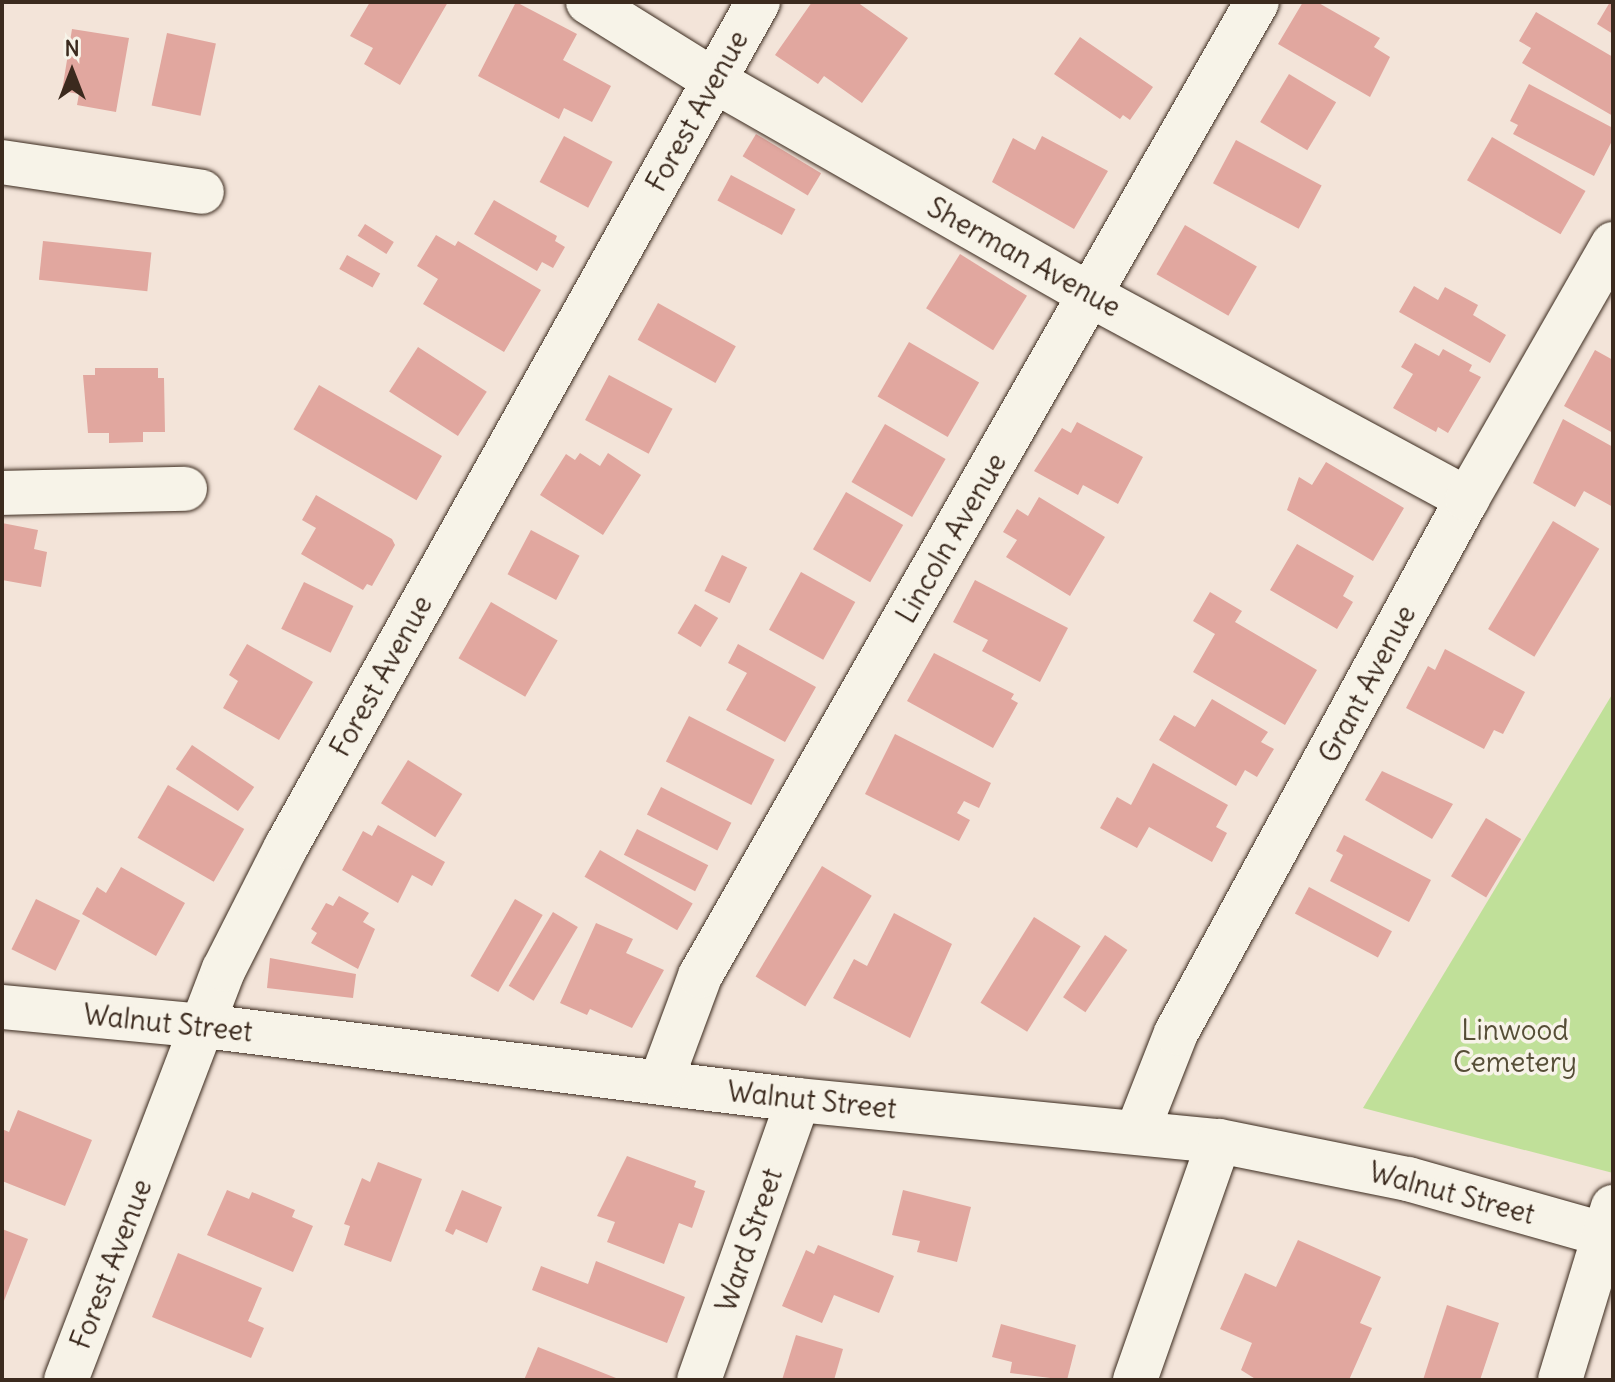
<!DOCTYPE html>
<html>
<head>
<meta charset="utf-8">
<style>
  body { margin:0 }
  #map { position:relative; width:1615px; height:1382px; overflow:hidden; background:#f3e4d9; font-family:Delius,sans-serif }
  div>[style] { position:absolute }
  .green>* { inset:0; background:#c0e099 }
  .building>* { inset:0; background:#e1a79f; transform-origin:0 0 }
  .roads { filter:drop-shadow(0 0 2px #3b2a1e) drop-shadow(0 0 2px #3b2a1e) }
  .minor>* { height:44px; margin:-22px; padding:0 22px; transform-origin:22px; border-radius:22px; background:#f7f3e8 }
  span { translate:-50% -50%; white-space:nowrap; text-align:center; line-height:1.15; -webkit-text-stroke:7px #f7f3e8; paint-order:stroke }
  .street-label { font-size:28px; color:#3b2a1e }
  .park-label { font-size:28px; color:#564e37 }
  .frame { position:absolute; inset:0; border:4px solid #3b2a1e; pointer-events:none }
  .north { position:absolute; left:32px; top:32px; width:80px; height:80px; -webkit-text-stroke:6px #f7f3e8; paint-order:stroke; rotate:0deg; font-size:22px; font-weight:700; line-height:32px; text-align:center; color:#3b2a1e }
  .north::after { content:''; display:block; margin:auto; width:28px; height:36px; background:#3b2a1e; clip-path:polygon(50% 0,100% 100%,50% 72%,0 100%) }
</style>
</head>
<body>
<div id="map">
  <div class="green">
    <div style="clip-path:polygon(1613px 693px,1613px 1173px,1363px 1108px)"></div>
  </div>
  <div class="building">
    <div style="clip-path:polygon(370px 2px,448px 2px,400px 85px,364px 64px,373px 48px,350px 36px)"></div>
    <div style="clip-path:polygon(516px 2px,577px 34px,563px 60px,611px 86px,592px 122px,564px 108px,559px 119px,478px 76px)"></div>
    <div style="clip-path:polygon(812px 2px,857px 2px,908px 38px,862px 103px,824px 76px,818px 84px,775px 55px)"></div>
    <div style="clip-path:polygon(1303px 2px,1317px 2px,1380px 38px,1374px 47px,1390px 57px,1370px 97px,1278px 44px)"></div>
    <div style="clip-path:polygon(1610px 2px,1613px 2px,1613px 34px,1597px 24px)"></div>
    <div style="clip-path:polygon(1536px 12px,1613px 57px,1613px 116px,1522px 63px,1531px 48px,1519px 41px)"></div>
    <div style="clip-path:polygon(72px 29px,129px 38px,116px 112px,77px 105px,79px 94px,62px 91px)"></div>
    <div style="left:167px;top:33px;width:50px;height:74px;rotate:12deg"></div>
    <div style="clip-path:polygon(1080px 37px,1153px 87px,1130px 120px,1123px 115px,1120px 119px,1054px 74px)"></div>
    <div style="left:1289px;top:74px;width:55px;height:56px;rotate:31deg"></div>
    <div style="clip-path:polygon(1529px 84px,1613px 128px,1613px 139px,1594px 176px,1513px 134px,1518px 125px,1510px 121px)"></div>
    <div style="left:756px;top:134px;width:76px;height:26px;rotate:31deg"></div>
    <div style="left:564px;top:136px;width:55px;height:52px;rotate:28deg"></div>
    <div style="clip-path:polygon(1042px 136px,1108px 171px,1074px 229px,992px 182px,1013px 138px,1035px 150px)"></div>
    <div style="left:1492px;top:137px;width:108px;height:50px;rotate:30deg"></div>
    <div style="left:1236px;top:140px;width:97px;height:49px;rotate:28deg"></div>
    <div style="left:731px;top:175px;width:73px;height:29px;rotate:28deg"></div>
    <div style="clip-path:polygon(494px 200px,557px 236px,555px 241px,565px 247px,553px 268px,542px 262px,537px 271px,474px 234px)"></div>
    <div style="left:365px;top:224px;width:34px;height:14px;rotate:32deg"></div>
    <div style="left:1185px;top:225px;width:83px;height:57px;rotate:30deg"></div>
    <div style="clip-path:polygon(436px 235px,455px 246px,458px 241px,541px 290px,504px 352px,423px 304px,438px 279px,417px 266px)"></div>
    <div style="left:43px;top:241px;width:109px;height:39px;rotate:6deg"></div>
    <div style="left:960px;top:254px;width:79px;height:64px;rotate:32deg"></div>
    <div style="left:347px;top:255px;width:38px;height:16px;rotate:29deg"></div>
    <div style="clip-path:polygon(1414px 286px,1438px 300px,1445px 287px,1478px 305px,1473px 315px,1506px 335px,1490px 363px,1399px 312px)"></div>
    <div style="left:658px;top:303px;width:89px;height:42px;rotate:29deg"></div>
    <div style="left:909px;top:342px;width:81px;height:63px;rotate:30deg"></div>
    <div style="clip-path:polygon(1415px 343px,1439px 356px,1443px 349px,1472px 365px,1469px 371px,1481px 377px,1448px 433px,1438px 427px,1436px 432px,1393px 408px,1413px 374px,1401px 367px)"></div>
    <div style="left:418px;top:347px;width:82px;height:53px;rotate:33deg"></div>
    <div style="clip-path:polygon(1595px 350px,1613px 360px,1613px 433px,1564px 406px)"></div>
    <div style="clip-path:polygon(95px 368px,158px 368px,158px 378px,164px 378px,165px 432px,143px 432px,143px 442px,109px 443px,109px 433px,88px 433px,83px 375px,95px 375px)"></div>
    <div style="left:609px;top:375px;width:72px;height:51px;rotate:28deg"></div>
    <div style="left:319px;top:385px;width:142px;height:51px;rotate:30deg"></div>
    <div style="clip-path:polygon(1563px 419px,1613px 447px,1613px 507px,1584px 491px,1575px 507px,1533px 483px)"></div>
    <div style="clip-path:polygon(1077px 422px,1143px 457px,1118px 504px,1083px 485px,1078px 495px,1034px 471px,1062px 428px,1071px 433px)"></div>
    <div style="left:885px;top:424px;width:70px;height:67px;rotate:30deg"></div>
    <div style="clip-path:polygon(580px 453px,600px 466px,608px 453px,641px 475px,603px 535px,540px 495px,566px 454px,575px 460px)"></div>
    <div style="clip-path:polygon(1326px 462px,1404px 508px,1373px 561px,1287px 510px,1299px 477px,1312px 485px)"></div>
    <div style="left:846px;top:492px;width:66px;height:66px;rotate:30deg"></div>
    <div style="clip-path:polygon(316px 495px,392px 539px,395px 545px,372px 586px,367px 584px,363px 590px,301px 554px,316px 528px,302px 520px)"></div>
    <div style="clip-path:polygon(1039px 497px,1105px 537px,1070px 596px,1006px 557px,1017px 540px,1003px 532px,1017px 509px,1028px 516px)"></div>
    <div style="left:1553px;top:521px;width:54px;height:126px;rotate:31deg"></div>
    <div style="clip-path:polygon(2px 523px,38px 530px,34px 549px,47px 552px,41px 587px,2px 580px)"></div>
    <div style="left:531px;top:530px;width:55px;height:50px;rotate:28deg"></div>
    <div style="clip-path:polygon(1297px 544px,1354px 576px,1343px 596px,1353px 602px,1337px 629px,1270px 590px)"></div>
    <div style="left:722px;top:555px;width:28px;height:40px;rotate:26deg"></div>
    <div style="left:801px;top:572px;width:62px;height:66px;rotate:29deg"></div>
    <div style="clip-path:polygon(975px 580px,1068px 628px,1040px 682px,982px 651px,988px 640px,953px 622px)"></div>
    <div style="left:304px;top:582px;width:55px;height:52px;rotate:26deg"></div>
    <div style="clip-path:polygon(1210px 592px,1242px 611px,1235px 622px,1317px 670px,1285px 725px,1193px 672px,1215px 634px,1193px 621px)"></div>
    <div style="left:491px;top:602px;width:77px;height:65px;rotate:30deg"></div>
    <div style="left:695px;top:604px;width:27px;height:34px;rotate:31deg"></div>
    <div style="clip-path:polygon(247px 644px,313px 682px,279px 740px,223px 708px,238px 681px,229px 675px)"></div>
    <div style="clip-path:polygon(738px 644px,816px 687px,785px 742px,726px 710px,747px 673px,728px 663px)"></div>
    <div style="clip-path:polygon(1445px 649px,1525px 692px,1503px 734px,1494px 730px,1484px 749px,1406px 708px,1428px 666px,1435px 670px)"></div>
    <div style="clip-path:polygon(934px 653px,1014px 694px,1011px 699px,1018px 703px,993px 748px,907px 701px)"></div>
    <div style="clip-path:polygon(1212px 699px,1268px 732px,1261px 742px,1274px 749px,1257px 777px,1245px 770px,1236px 786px,1159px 740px,1174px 715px,1195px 727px)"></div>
    <div style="left:689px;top:716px;width:96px;height:51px;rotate:27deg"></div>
    <div style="clip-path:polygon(895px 734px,991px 783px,979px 808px,964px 801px,957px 813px,970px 820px,959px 841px,865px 794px)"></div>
    <div style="left:192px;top:745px;width:75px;height:29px;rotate:34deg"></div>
    <div style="left:408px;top:760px;width:64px;height:51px;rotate:32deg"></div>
    <div style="clip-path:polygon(1153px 763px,1228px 805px,1216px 827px,1227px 833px,1212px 862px,1149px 827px,1137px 848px,1100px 828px,1117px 797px,1131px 805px)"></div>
    <div style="clip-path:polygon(1382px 771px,1453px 804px,1432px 839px,1365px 800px)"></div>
    <div style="left:168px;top:785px;width:88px;height:61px;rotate:30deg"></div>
    <div style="left:661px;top:787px;width:79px;height:31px;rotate:27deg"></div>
    <div style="left:1486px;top:818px;width:41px;height:68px;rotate:31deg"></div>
    <div style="clip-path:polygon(378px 825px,445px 862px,432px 886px,412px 875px,398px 903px,342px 870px,363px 831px,372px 836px)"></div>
    <div style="left:637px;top:829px;width:80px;height:29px;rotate:27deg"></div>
    <div style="clip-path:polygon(1344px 835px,1431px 880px,1409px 922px,1330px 881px,1343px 855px,1336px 851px)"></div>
    <div style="left:600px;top:850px;width:107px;height:31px;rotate:30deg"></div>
    <div style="left:822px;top:866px;width:58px;height:129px;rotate:31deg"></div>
    <div style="clip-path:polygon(121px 867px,185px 903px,156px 956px,82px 914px,97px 887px,106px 893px)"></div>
    <div style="left:1309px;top:887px;width:94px;height:30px;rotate:28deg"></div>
    <div style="clip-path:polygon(339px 896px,369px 913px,363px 922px,375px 929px,358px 969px,311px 943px,317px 933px,311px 929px,326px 903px,333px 906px)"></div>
    <div style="left:36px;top:899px;width:49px;height:56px;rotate:26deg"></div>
    <div style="left:515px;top:899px;width:32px;height:89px;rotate:30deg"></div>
    <div style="left:553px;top:912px;width:29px;height:86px;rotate:31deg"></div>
    <div style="clip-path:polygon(894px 913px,952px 944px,910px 1038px,833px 998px,854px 959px,867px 966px)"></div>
    <div style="left:1034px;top:917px;width:55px;height:101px;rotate:32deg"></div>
    <div style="clip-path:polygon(596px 923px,633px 939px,626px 953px,664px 970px,632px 1028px,590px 1009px,587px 1015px,560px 1003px)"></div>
    <div style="left:1105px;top:935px;width:27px;height:75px;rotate:34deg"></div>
    <div style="clip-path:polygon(270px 958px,356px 974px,353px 998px,267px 988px)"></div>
    <div style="clip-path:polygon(18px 1110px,92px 1140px,65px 1206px,2px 1181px,2px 1129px,9px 1132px)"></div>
    <div style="clip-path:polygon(627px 1156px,696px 1181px,694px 1187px,705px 1191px,692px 1228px,679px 1223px,664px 1264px,607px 1242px,615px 1222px,597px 1216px)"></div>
    <div style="clip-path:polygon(378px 1162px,422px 1179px,391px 1262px,344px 1245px,350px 1226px,344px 1224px,362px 1178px,370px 1182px)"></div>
    <div style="clip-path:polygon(227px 1190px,249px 1199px,252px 1192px,295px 1210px,292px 1217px,313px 1226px,293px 1272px,207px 1235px)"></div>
    <div style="clip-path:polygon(462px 1190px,502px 1207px,487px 1243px,456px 1229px,453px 1235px,445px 1231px)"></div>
    <div style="clip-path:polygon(903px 1190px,971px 1207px,957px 1262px,917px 1252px,920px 1241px,892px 1235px)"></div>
    <div style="clip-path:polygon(2px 1229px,28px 1239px,2px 1306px)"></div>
    <div style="clip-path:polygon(1298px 1240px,1381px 1277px,1360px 1323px,1372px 1328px,1349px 1380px,1257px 1380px,1241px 1370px,1252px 1343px,1220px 1329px,1245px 1273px,1276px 1287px)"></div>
    <div style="clip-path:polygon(818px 1245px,894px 1276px,879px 1313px,834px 1295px,822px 1323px,782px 1306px,806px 1250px,814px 1254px)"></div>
    <div style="clip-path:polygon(178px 1253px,262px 1288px,248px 1321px,264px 1328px,251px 1358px,152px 1317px)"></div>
    <div style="clip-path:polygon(596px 1261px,685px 1297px,667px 1343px,532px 1290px,541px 1266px,588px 1284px)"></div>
    <div style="clip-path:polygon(1447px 1305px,1499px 1323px,1480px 1380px,1423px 1380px)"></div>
    <div style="clip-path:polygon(1001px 1324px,1076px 1345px,1067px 1380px,1010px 1373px,1012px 1362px,992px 1357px)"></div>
    <div style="clip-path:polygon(796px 1335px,843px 1349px,834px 1380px,782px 1380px)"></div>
    <div style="clip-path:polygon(538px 1347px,621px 1380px,524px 1380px)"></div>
  </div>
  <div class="roads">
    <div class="minor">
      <div style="left:588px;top:2px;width:150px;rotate:31.9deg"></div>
      <div style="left:715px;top:81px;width:432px;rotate:29.7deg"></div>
      <div style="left:1090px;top:295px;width:429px;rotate:28.4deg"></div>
      <div style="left:2px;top:162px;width:202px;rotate:8.5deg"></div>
      <div style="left:2px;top:493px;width:183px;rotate:-1.3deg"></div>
      <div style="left:2px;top:1007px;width:203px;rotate:5.4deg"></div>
      <div style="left:204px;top:1026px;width:599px;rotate:7.1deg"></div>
      <div style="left:798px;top:1100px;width:423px;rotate:5.6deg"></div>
      <div style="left:1219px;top:1141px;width:193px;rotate:11.4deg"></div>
      <div style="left:1408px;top:1179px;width:213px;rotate:15.8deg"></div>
      <div style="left:661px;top:1081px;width:112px;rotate:-69.6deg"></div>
      <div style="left:700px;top:976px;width:1122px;rotate:-60.24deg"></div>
      <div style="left:1137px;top:1132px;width:106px;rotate:-68.5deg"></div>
      <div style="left:1176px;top:1033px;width:608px;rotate:-61.41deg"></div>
      <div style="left:1467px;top:499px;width:294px;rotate:-60.2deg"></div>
      <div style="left:66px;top:1380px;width:440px;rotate:-69deg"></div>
      <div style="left:224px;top:969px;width:137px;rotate:-63.1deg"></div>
      <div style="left:286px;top:847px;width:968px;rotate:-60.81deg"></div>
      <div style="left:699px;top:1380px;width:297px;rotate:-70.5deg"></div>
      <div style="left:1135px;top:1380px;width:253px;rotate:-70.6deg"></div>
      <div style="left:1560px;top:1380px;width:181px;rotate:-73deg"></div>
    </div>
  </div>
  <div class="street-label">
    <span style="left:697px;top:111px;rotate:-61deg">Forest Avenue</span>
    <span style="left:1024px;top:257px;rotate:29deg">Sherman Avenue</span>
    <span style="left:951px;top:538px;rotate:-60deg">Lincoln Avenue</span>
    <span style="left:381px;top:676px;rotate:-61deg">Forest Avenue</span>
    <span style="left:1367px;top:684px;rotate:-62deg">Grant Avenue</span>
    <span style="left:168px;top:1023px;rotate:6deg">Walnut Street</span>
    <span style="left:812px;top:1100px;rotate:6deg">Walnut Street</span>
    <span style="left:1452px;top:1193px;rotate:15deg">Walnut Street</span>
    <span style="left:749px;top:1240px;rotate:-71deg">Ward Street</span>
    <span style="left:111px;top:1264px;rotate:-69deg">Forest Avenue</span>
  </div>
  <div class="park-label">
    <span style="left:1515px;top:1046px">Linwood<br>Cemetery</span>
  </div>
  <div class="frame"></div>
  <div class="north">N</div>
</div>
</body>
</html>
